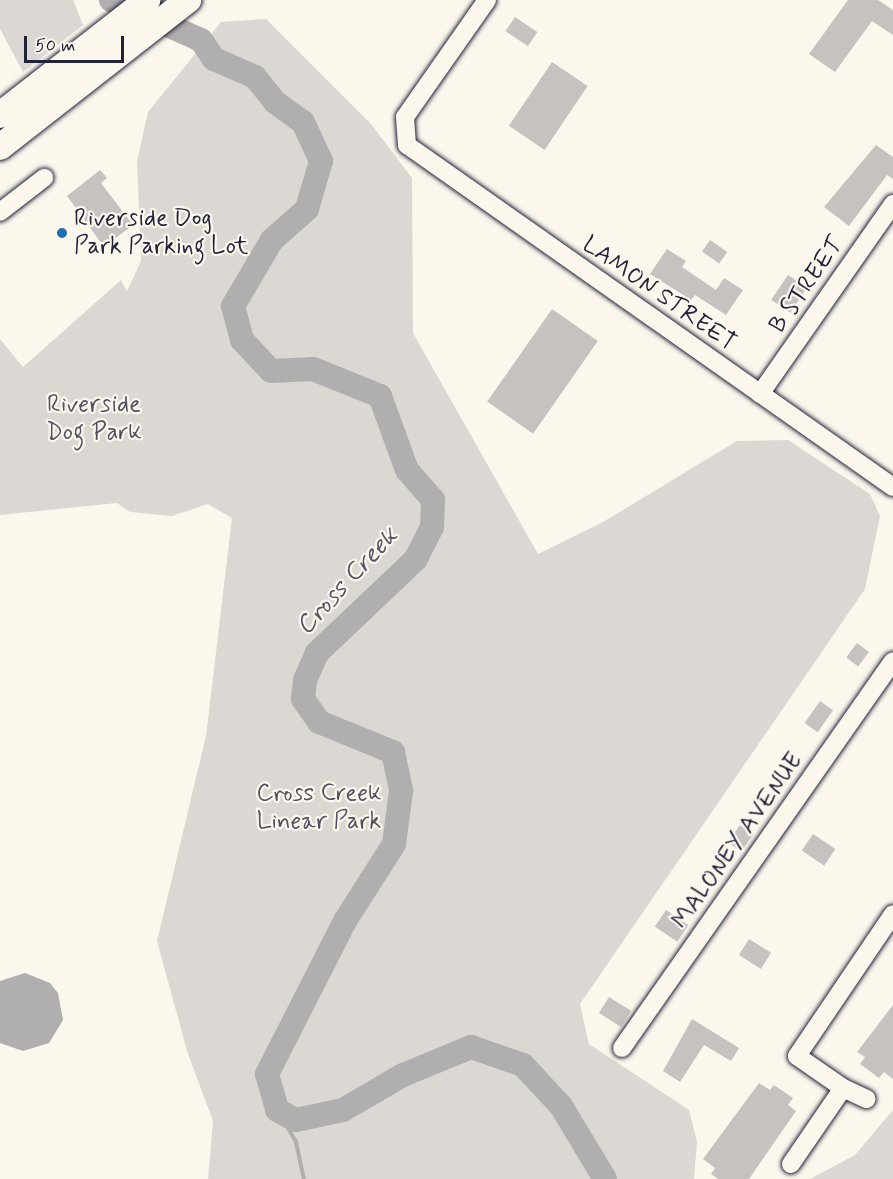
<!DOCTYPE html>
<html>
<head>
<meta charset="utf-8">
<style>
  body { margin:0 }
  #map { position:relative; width:893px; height:1179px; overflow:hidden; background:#fbf7ec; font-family:Mynerve,sans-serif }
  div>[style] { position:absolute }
  .green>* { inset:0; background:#dbd8d3 }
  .water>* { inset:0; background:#b1aeb0 }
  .stream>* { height:4px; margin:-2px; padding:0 2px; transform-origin:2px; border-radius:2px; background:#b1aeb0 }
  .river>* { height:24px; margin:-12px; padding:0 12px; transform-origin:12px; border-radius:12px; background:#b1aeb0 }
  .building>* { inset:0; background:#c6c2c0; transform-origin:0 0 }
  .roads { filter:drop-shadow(0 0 2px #22223b) drop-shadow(0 0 2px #22223b) }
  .minor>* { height:18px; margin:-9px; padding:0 9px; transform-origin:9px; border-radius:9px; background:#fbf7ec }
  .highway>* { height:26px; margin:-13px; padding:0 13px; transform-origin:13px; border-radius:13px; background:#fbf7ec }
  .dots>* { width:16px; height:16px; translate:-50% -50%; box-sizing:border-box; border:3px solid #fbf7ec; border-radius:50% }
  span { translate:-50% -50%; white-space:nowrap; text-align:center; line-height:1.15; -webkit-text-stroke:4.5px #fbf7ec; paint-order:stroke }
  .poi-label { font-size:24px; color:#22223b }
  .left { translate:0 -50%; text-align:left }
  .street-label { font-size:24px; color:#22223b }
  .park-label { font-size:24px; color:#505061 }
  .water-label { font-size:26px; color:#545364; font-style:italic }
  .scale { position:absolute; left:24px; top:36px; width:100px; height:27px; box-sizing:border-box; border:3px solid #22223b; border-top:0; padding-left:8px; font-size:18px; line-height:21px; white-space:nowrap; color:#22223b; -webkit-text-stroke:4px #fbf7ec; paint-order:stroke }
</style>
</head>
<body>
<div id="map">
  <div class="green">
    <div style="clip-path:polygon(0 0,73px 0,83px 25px,23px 72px,0 29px)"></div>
    <div style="clip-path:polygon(266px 19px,371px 124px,412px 178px,413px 333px,538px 554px,603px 522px,737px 441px,788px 440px,870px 494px,880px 516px,865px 589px,580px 1004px,589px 1044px,689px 1110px,697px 1142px,694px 1179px,208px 1179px,213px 1121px,187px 1051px,157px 941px,206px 736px,232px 518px,208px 504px,172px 516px,130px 512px,117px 503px,0 515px,0 339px,23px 367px,121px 280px,127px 291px,141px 261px,137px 162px,148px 112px,221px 22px)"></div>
    <div style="clip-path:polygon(893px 1110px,893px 1179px,810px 1179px,855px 1155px)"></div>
  </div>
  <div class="water">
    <div style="clip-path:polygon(25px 973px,50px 983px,58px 993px,63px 1020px,49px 1043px,23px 1051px,0 1043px,0 981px)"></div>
  </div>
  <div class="stream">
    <div style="left:277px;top:1110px;width:37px;rotate:59deg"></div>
    <div style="left:296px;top:1142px;width:38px;rotate:78deg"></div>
  </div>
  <div class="river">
    <div style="left:111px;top:0;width:98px;rotate:24deg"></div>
    <div style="left:201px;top:40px;width:23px;rotate:56deg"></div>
    <div style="left:214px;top:59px;width:45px;rotate:23.7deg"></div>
    <div style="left:255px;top:77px;width:32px;rotate:51deg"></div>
    <div style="left:275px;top:102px;width:34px;rotate:36deg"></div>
    <div style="left:303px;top:122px;width:43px;rotate:65.2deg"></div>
    <div style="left:321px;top:161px;width:50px;rotate:106.3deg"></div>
    <div style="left:307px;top:209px;width:47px;rotate:138.5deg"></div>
    <div style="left:272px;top:240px;width:77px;rotate:120.6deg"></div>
    <div style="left:233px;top:306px;width:35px;rotate:75deg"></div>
    <div style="left:242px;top:340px;width:42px;rotate:46.9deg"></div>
    <div style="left:271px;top:371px;width:42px;rotate:-2.7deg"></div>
    <div style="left:313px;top:369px;width:72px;rotate:21.9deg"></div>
    <div style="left:380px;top:396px;width:79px;rotate:70deg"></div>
    <div style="left:407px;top:470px;width:40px;rotate:49deg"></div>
    <div style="left:433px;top:500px;width:27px;rotate:92deg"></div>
    <div style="left:432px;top:527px;width:36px;rotate:117deg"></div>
    <div style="left:416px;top:559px;width:137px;rotate:136.5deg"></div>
    <div style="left:317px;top:653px;width:30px;rotate:114deg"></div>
    <div style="left:305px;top:680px;width:19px;rotate:96deg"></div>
    <div style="left:303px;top:699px;width:28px;rotate:55deg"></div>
    <div style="left:319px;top:722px;width:80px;rotate:22.1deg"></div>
    <div style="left:393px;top:752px;width:40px;rotate:78deg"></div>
    <div style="left:401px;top:791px;width:53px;rotate:97.5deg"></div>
    <div style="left:394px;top:844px;width:91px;rotate:122.5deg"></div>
    <div style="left:345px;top:921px;width:172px;rotate:117deg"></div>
    <div style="left:267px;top:1074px;width:37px;rotate:74deg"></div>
    <div style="left:277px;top:1110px;width:21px;rotate:28deg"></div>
    <div style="left:296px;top:1120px;width:48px;rotate:-12deg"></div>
    <div style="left:343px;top:1110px;width:69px;rotate:-30.3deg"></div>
    <div style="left:403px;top:1075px;width:74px;rotate:-22.4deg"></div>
    <div style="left:471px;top:1047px;width:55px;rotate:19.1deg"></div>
    <div style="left:523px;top:1065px;width:56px;rotate:47.2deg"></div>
    <div style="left:561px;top:1106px;width:85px;rotate:58.9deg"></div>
  </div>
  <div class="building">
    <div style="clip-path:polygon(848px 0,878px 0,893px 10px,893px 35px,872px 21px,835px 72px,809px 54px)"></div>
    <div style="left:515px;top:17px;width:27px;height:17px;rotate:34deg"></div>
    <div style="left:552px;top:62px;width:43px;height:77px;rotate:34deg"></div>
    <div style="clip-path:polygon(876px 145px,893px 157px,893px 179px,887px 175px,849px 226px,824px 207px)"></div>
    <div style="clip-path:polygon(100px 170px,107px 178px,101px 183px,133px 225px,104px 247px,67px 196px)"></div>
    <div style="left:710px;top:240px;width:21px;height:14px;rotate:35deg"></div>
    <div style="clip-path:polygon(667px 249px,686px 261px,682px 267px,716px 290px,724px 278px,743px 290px,726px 315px,695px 295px,691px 300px,650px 274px)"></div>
    <div style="left:788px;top:275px;width:23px;height:30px;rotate:34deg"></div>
    <div style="left:552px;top:309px;width:56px;height:113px;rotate:35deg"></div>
    <div style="left:857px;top:643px;width:15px;height:18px;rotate:37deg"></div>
    <div style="left:820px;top:701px;width:16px;height:27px;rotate:35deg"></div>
    <div style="left:740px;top:825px;width:16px;height:21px;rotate:35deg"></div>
    <div style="left:813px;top:834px;width:27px;height:20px;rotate:34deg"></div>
    <div style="left:666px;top:910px;width:27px;height:20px;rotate:34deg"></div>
    <div style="left:749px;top:939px;width:26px;height:19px;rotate:32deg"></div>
    <div style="left:609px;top:997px;width:26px;height:19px;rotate:32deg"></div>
    <div style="clip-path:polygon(893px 1005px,893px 1079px,884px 1072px,879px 1078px,860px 1064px,865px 1057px,857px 1052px)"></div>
    <div style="clip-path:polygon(692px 1019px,739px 1048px,731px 1061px,704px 1045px,680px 1082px,663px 1071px)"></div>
    <div style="clip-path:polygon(759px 1083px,770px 1090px,774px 1085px,793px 1098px,788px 1105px,796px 1111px,749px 1179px,718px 1179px,711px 1174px,715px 1168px,703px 1159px)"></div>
  </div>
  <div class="roads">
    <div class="minor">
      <div style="left:487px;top:0;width:143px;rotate:125deg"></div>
      <div style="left:405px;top:117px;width:28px;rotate:86deg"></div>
      <div style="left:407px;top:145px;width:594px;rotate:35.13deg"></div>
      <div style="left:0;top:212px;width:56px;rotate:-37.7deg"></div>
      <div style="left:760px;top:394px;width:232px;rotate:-55deg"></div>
      <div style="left:622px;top:1048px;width:472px;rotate:-55deg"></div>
      <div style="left:843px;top:1088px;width:26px;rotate:25deg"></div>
      <div style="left:791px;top:1164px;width:92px;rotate:-55.6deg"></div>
      <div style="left:843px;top:1088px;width:56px;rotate:-145.2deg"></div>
      <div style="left:797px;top:1056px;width:171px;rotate:-55.9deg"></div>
    </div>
    <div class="highway">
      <div style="left:0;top:115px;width:187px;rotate:-38deg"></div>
      <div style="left:0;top:147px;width:239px;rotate:-38deg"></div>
    </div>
  </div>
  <div class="dots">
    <div style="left:62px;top:233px;background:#1f6fb2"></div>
  </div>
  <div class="poi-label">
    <span class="left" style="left:74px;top:233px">Riverside Dog<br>Park Parking Lot</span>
  </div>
  <div class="street-label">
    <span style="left:807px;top:285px;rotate:-55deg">B STREET</span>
    <span style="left:659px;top:294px;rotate:35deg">LAMON STREET</span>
    <span style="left:738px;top:841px;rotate:-55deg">MALONEY AVENUE</span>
  </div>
  <div class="park-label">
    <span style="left:94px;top:419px">Riverside<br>Dog Park</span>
    <span style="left:319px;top:808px">Cross Creek<br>Linear Park</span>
  </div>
  <div class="water-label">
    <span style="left:348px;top:582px;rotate:-47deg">Cross Creek</span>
  </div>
  <div class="scale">50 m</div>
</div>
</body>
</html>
